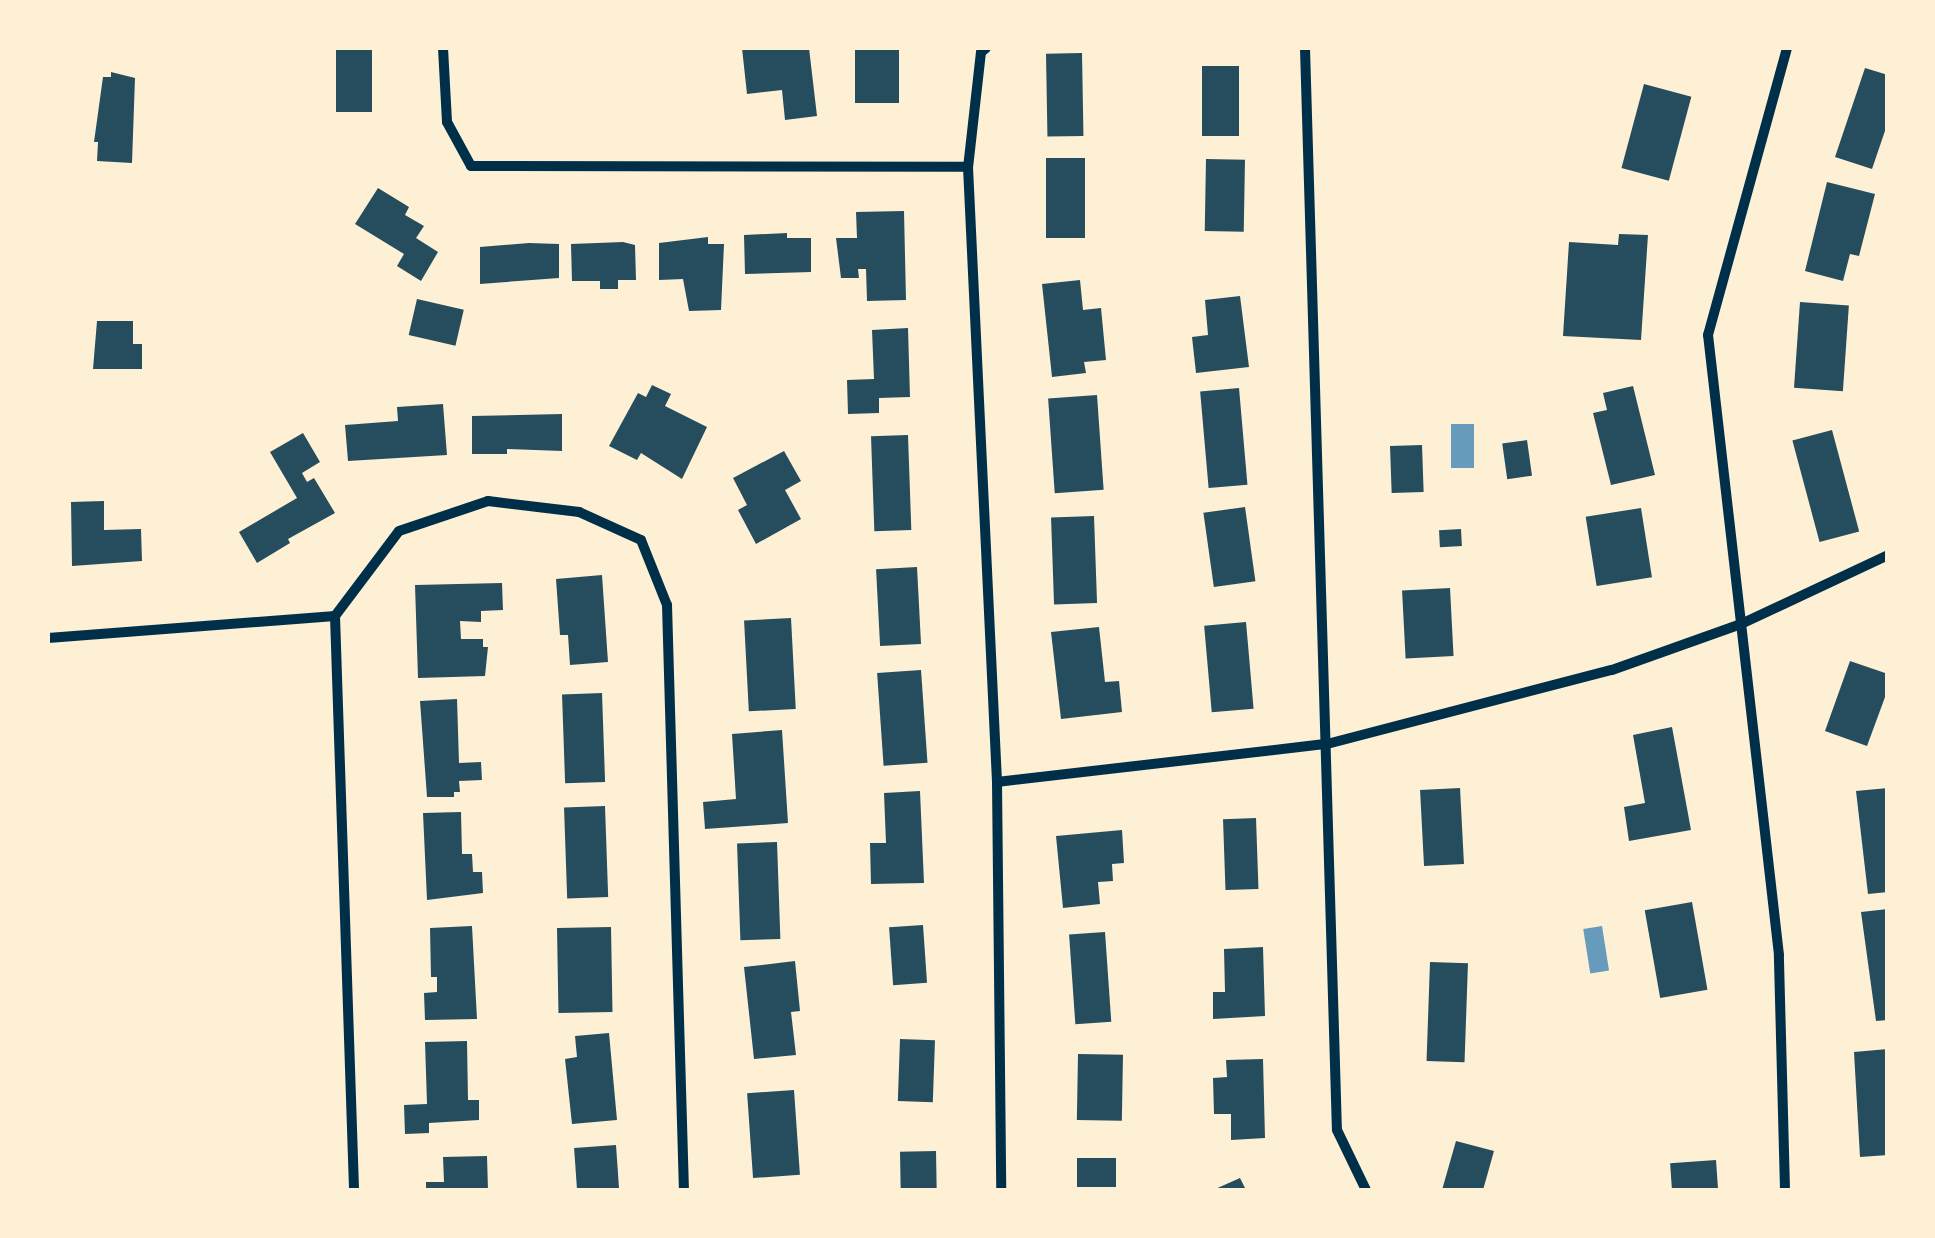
<!DOCTYPE html>
<html>
<head>
<meta charset="utf-8">
<style>
  body { margin:0 }
  #map { position:relative; width:1935px; height:1238px; overflow:hidden; background:#fdf0d5; font-family:"Noto Sans",sans-serif }
  div>[style] { position:absolute }
  .water>* { inset:0; background:#669bbc; transform-origin:0 0 }
  .building>* { inset:0; background:#264d5e; transform-origin:0 0 }
  .minor>* { height:10px; margin:-5px; padding:0 5px; transform-origin:5px; border-radius:5px; background:#003049 }
  span { translate:-50% -50%; white-space:nowrap; text-align:center; line-height:1.15; -webkit-text-stroke:10px #fdf0d5; paint-order:stroke }
  .frame { position:absolute; inset:0; border:50px solid #fdf0d5; pointer-events:none }
</style>
</head>
<body>
<div id="map">
  <div class="water">
    <div style="left:1451px;top:424px;width:23px;height:44px"></div>
    <div style="left:1602px;top:926px;width:45px;height:19px;rotate:81deg"></div>
  </div>
  <div class="building">
    <div style="left:336px;top:48px;width:36px;height:64px"></div>
    <div style="clip-path:polygon(742px 48px,809px 48px,817px 116px,785px 120px,782px 90px,747px 94px)"></div>
    <div style="left:855px;top:48px;width:44px;height:55px"></div>
    <div style="left:1082px;top:53px;width:83px;height:36px;rotate:89deg"></div>
    <div style="left:1202px;top:66px;width:37px;height:70px"></div>
    <div style="clip-path:polygon(1865px 68px,1888px 75px,1888px 122px,1872px 169px,1835px 157px)"></div>
    <div style="clip-path:polygon(111px 72px,135px 78px,132px 163px,97px 161px,98px 142px,94px 142px,103px 77px,111px 77px)"></div>
    <div style="left:1644px;top:84px;width:49px;height:87px;rotate:15deg"></div>
    <div style="left:1085px;top:158px;width:80px;height:39px;rotate:90deg"></div>
    <div style="left:1206px;top:159px;width:39px;height:72px;rotate:1deg"></div>
    <div style="clip-path:polygon(1827px 182px,1875px 194px,1859px 256px,1850px 254px,1843px 281px,1805px 271px)"></div>
    <div style="clip-path:polygon(378px 188px,409px 207px,405px 215px,424px 226px,416px 238px,438px 252px,421px 281px,397px 266px,404px 254px,355px 224px)"></div>
    <div style="clip-path:polygon(904px 211px,906px 300px,867px 301px,866px 269px,858px 269px,859px 278px,841px 278px,836px 238px,857px 238px,856px 212px)"></div>
    <div style="clip-path:polygon(787px 233px,787px 238px,811px 238px,811px 272px,745px 274px,744px 235px)"></div>
    <div style="clip-path:polygon(1619px 234px,1648px 235px,1641px 340px,1563px 336px,1569px 242px,1618px 245px)"></div>
    <div style="clip-path:polygon(708px 237px,708px 244px,724px 244px,721px 310px,689px 311px,683px 279px,659px 280px,659px 243px)"></div>
    <div style="clip-path:polygon(623px 242px,635px 245px,636px 280px,618px 280px,618px 289px,600px 289px,600px 281px,572px 281px,571px 244px)"></div>
    <div style="clip-path:polygon(529px 243px,559px 244px,559px 278px,480px 284px,480px 247px)"></div>
    <div style="clip-path:polygon(1080px 280px,1083px 310px,1101px 308px,1106px 360px,1084px 362px,1086px 373px,1052px 377px,1042px 284px)"></div>
    <div style="clip-path:polygon(1240px 296px,1249px 367px,1196px 373px,1192px 337px,1208px 335px,1205px 300px)"></div>
    <div style="left:417px;top:299px;width:48px;height:37px;rotate:13deg"></div>
    <div style="left:1800px;top:302px;width:49px;height:86px;rotate:4deg"></div>
    <div style="clip-path:polygon(97px 321px,133px 321px,133px 344px,142px 344px,142px 369px,93px 369px)"></div>
    <div style="clip-path:polygon(908px 328px,910px 397px,879px 398px,879px 413px,848px 414px,847px 380px,874px 379px,872px 330px)"></div>
    <div style="clip-path:polygon(652px 385px,671px 394px,665px 406px,707px 427px,682px 479px,641px 453px,637px 460px,609px 446px,638px 393px,646px 397px)"></div>
    <div style="clip-path:polygon(1633px 386px,1655px 475px,1611px 485px,1593px 413px,1607px 410px,1603px 393px)"></div>
    <div style="left:1239px;top:388px;width:97px;height:39px;rotate:85deg"></div>
    <div style="left:1097px;top:395px;width:95px;height:49px;rotate:86deg"></div>
    <div style="clip-path:polygon(443px 404px,447px 455px,348px 461px,345px 425px,398px 421px,397px 407px)"></div>
    <div style="clip-path:polygon(562px 414px,562px 451px,507px 449px,507px 454px,472px 454px,472px 416px)"></div>
    <div style="left:1832px;top:430px;width:105px;height:41px;rotate:75deg"></div>
    <div style="clip-path:polygon(303px 433px,320px 462px,302px 473px,307px 482px,314px 478px,335px 513px,288px 539px,290px 543px,257px 563px,239px 532px,297px 498px,270px 452px)"></div>
    <div style="left:908px;top:435px;width:95px;height:37px;rotate:88deg"></div>
    <div style="left:1527px;top:440px;width:36px;height:25px;rotate:82deg"></div>
    <div style="left:1422px;top:445px;width:47px;height:32px;rotate:88deg"></div>
    <div style="clip-path:polygon(784px 451px,801px 481px,785px 490px,801px 519px,756px 544px,738px 510px,747px 505px,733px 478px)"></div>
    <div style="clip-path:polygon(104px 501px,104px 530px,141px 529px,142px 561px,72px 566px,71px 502px)"></div>
    <div style="left:1245px;top:507px;width:75px;height:42px;rotate:82deg"></div>
    <div style="left:1641px;top:508px;width:70px;height:56px;rotate:81deg"></div>
    <div style="left:1094px;top:516px;width:87px;height:43px;rotate:88deg"></div>
    <div style="left:1461px;top:529px;width:17px;height:22px;rotate:87deg"></div>
    <div style="left:917px;top:567px;width:77px;height:41px;rotate:87deg"></div>
    <div style="clip-path:polygon(602px 575px,608px 662px,570px 665px,568px 635px,560px 635px,556px 579px)"></div>
    <div style="clip-path:polygon(502px 583px,503px 610px,481px 611px,481px 622px,460px 621px,461px 639px,483px 639px,483px 647px,488px 647px,485px 676px,418px 678px,415px 585px)"></div>
    <div style="left:1450px;top:588px;width:68px;height:48px;rotate:87deg"></div>
    <div style="left:791px;top:618px;width:91px;height:47px;rotate:87deg"></div>
    <div style="left:1246px;top:622px;width:87px;height:42px;rotate:85deg"></div>
    <div style="clip-path:polygon(1099px 627px,1105px 682px,1119px 681px,1122px 712px,1061px 719px,1051px 632px)"></div>
    <div style="clip-path:polygon(1850px 661px,1888px 674px,1888px 689px,1867px 746px,1825px 731px)"></div>
    <div style="left:921px;top:670px;width:93px;height:44px;rotate:86deg"></div>
    <div style="left:602px;top:693px;width:89px;height:40px;rotate:88deg"></div>
    <div style="clip-path:polygon(457px 699px,459px 763px,481px 762px,482px 780px,459px 781px,460px 792px,454px 792px,454px 797px,427px 797px,420px 701px)"></div>
    <div style="clip-path:polygon(1672px 727px,1691px 830px,1629px 841px,1624px 807px,1645px 803px,1633px 735px)"></div>
    <div style="clip-path:polygon(782px 730px,788px 823px,705px 829px,703px 802px,736px 799px,732px 734px)"></div>
    <div style="left:1460px;top:788px;width:76px;height:40px;rotate:87deg"></div>
    <div style="clip-path:polygon(1888px 788px,1888px 892px,1868px 894px,1856px 791px)"></div>
    <div style="clip-path:polygon(920px 791px,924px 883px,871px 884px,870px 843px,886px 843px,884px 793px)"></div>
    <div style="left:605px;top:806px;width:91px;height:41px;rotate:88deg"></div>
    <div style="clip-path:polygon(461px 812px,462px 854px,472px 854px,473px 872px,482px 872px,483px 893px,427px 900px,423px 813px)"></div>
    <div style="left:1256px;top:818px;width:71px;height:33px;rotate:88deg"></div>
    <div style="clip-path:polygon(1122px 830px,1124px 863px,1112px 864px,1113px 881px,1098px 882px,1100px 904px,1063px 908px,1056px 836px)"></div>
    <div style="left:777px;top:842px;width:97px;height:40px;rotate:88deg"></div>
    <div style="left:1692px;top:902px;width:89px;height:48px;rotate:80deg"></div>
    <div style="clip-path:polygon(1888px 909px,1888px 1020px,1876px 1021px,1861px 912px)"></div>
    <div style="left:923px;top:925px;width:58px;height:34px;rotate:86deg"></div>
    <div style="clip-path:polygon(472px 926px,477px 1019px,425px 1020px,424px 993px,437px 992px,437px 977px,431px 977px,430px 928px)"></div>
    <div style="left:611px;top:927px;width:85px;height:54px;rotate:89deg"></div>
    <div style="left:1105px;top:932px;width:90px;height:36px;rotate:86deg"></div>
    <div style="clip-path:polygon(1263px 947px,1265px 1016px,1213px 1019px,1213px 992px,1225px 992px,1224px 949px)"></div>
    <div style="clip-path:polygon(795px 961px,800px 1011px,791px 1012px,796px 1055px,754px 1059px,744px 967px)"></div>
    <div style="left:1430px;top:962px;width:38px;height:99px;rotate:2deg"></div>
    <div style="clip-path:polygon(609px 1033px,617px 1120px,572px 1124px,565px 1059px,577px 1057px,575px 1036px)"></div>
    <div style="left:900px;top:1039px;width:35px;height:62px;rotate:2deg"></div>
    <div style="clip-path:polygon(467px 1041px,468px 1100px,479px 1100px,479px 1120px,429px 1123px,429px 1133px,405px 1134px,404px 1105px,427px 1104px,425px 1042px)"></div>
    <div style="clip-path:polygon(1888px 1049px,1888px 1155px,1860px 1157px,1854px 1052px)"></div>
    <div style="left:1078px;top:1054px;width:45px;height:66px;rotate:1deg"></div>
    <div style="clip-path:polygon(1263px 1059px,1265px 1138px,1231px 1140px,1231px 1114px,1214px 1114px,1213px 1078px,1227px 1077px,1226px 1060px)"></div>
    <div style="left:794px;top:1090px;width:85px;height:47px;rotate:86deg"></div>
    <div style="clip-path:polygon(1456px 1141px,1494px 1151px,1483px 1190px,1442px 1190px)"></div>
    <div style="left:616px;top:1145px;width:45px;height:42px;rotate:86deg"></div>
    <div style="left:936px;top:1151px;width:39px;height:36px;rotate:89deg"></div>
    <div style="clip-path:polygon(487px 1156px,488px 1190px,426px 1190px,426px 1182px,444px 1182px,443px 1157px)"></div>
    <div style="left:1116px;top:1158px;width:29px;height:39px;rotate:90deg"></div>
    <div style="left:1716px;top:1160px;width:30px;height:46px;rotate:86deg"></div>
    <div style="clip-path:polygon(1240px 1178px,1246px 1190px,1213px 1190px)"></div>
  </div>
  <div class="minor">
    <div style="left:443px;top:48px;width:74px;rotate:86.9deg"></div>
    <div style="left:447px;top:122px;width:50px;rotate:61.4deg"></div>
    <div style="left:471px;top:166px;width:497px;rotate:0.1deg"></div>
    <div style="left:986px;top:48px;width:6px;rotate:141deg"></div>
    <div style="left:981px;top:52px;width:116px;rotate:96.4deg"></div>
    <div style="left:968px;top:167px;width:616px;rotate:87.3deg"></div>
    <div style="left:997px;top:782px;width:408px;rotate:89.4deg"></div>
    <div style="left:1305px;top:48px;width:1082px;rotate:88.31deg"></div>
    <div style="left:1337px;top:1130px;width:67px;rotate:64.2deg"></div>
    <div style="left:335px;top:616px;width:574px;rotate:88.1deg"></div>
    <div style="left:48px;top:638px;width:288px;rotate:-4.4deg"></div>
    <div style="left:335px;top:616px;width:106px;rotate:-53deg"></div>
    <div style="left:399px;top:531px;width:94px;rotate:-18.6deg"></div>
    <div style="left:488px;top:501px;width:92px;rotate:6.9deg"></div>
    <div style="left:579px;top:512px;width:68px;rotate:24.3deg"></div>
    <div style="left:641px;top:540px;width:70px;rotate:68.2deg"></div>
    <div style="left:667px;top:605px;width:585px;rotate:88.34deg"></div>
    <div style="left:997px;top:782px;width:332px;rotate:-6.6deg"></div>
    <div style="left:1327px;top:744px;width:294px;rotate:-14.6deg"></div>
    <div style="left:1612px;top:670px;width:137px;rotate:-19.6deg"></div>
    <div style="left:1741px;top:624px;width:162px;rotate:-25.1deg"></div>
    <div style="left:1785px;top:1190px;width:235px;rotate:-91.5deg"></div>
    <div style="left:1779px;top:955px;width:624px;rotate:-96.53deg"></div>
    <div style="left:1708px;top:335px;width:298px;rotate:-74.6deg"></div>
  </div>
  <div class="frame"></div>
</div>
</body>
</html>
